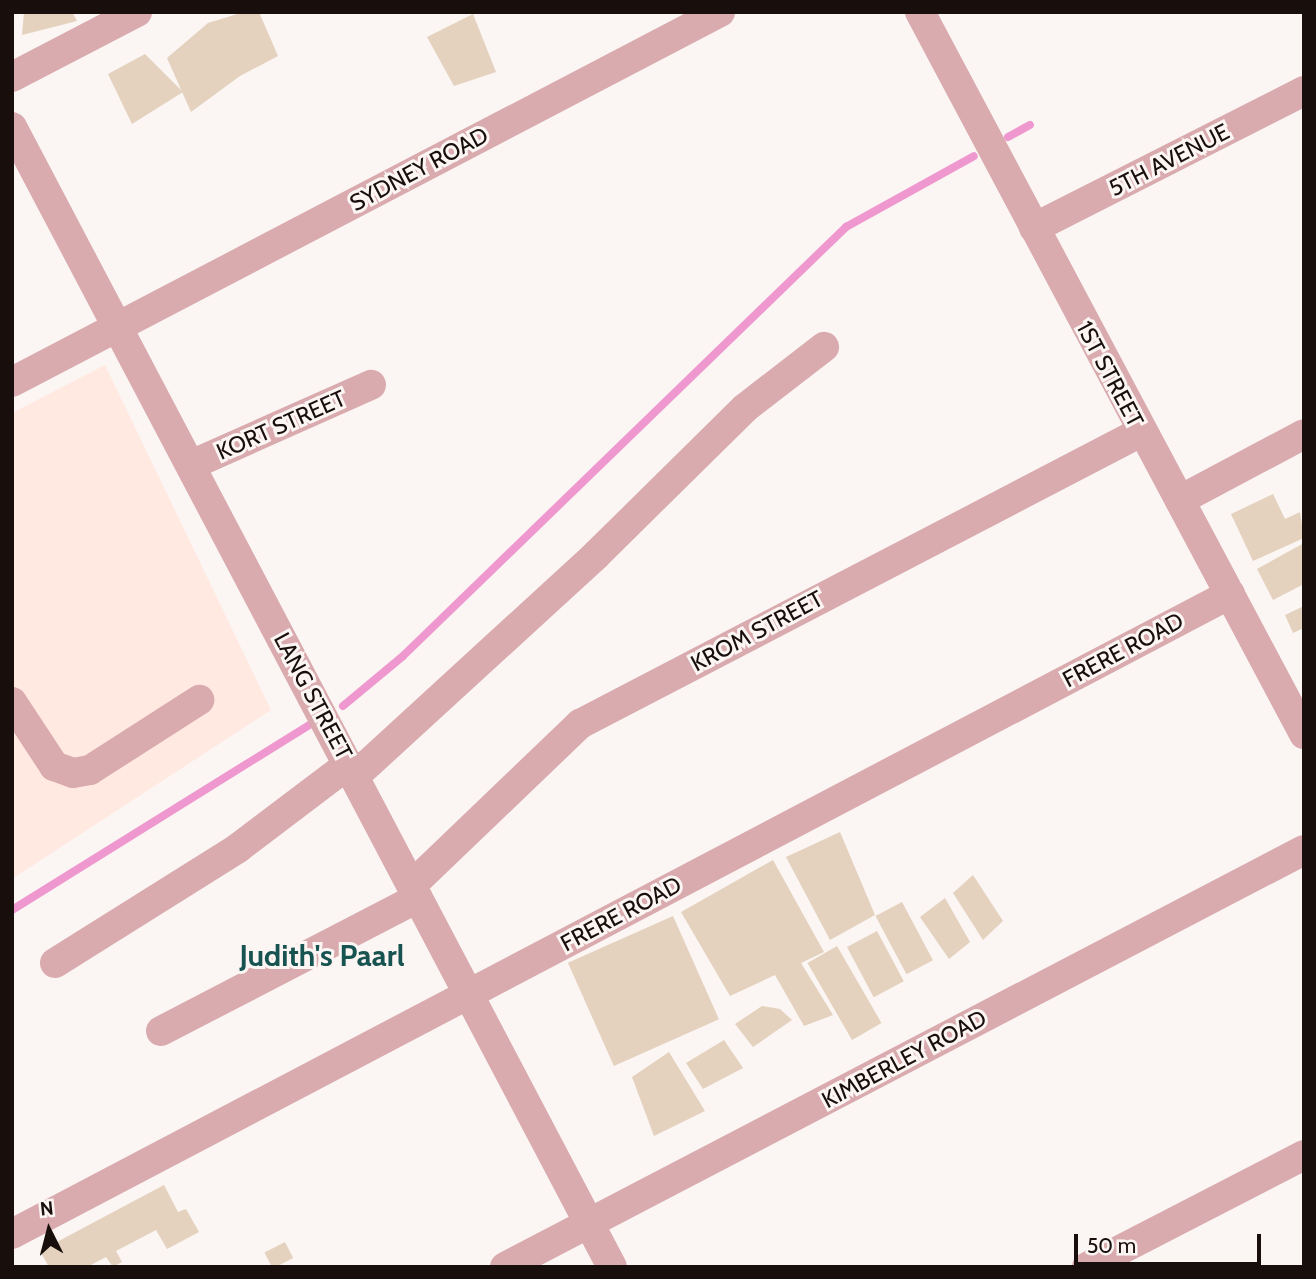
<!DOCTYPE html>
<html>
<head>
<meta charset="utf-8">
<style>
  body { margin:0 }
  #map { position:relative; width:1316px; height:1279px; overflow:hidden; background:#fbf5f3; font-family:Cabin,sans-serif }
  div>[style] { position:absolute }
  .built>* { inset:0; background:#ffe9e1 }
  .stream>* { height:8px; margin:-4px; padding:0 4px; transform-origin:4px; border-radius:4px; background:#ee98cf }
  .building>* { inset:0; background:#e4d2be; transform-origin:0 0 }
  .minor>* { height:30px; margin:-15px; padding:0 15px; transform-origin:15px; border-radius:15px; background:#d9aaae }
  span { translate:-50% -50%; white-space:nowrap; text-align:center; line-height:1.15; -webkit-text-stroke:6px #fbf5f3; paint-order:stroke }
  .street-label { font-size:23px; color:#180f0c }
  .district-label { font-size:30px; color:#175350; font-weight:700 }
  .frame { position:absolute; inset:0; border:14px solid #180f0c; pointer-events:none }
  .north { position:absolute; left:14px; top:1195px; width:70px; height:70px; -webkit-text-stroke:5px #fbf5f3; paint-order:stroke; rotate:354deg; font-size:19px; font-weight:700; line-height:28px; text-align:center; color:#180f0c }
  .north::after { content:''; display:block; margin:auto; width:24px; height:32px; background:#180f0c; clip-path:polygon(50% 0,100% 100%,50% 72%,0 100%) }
  .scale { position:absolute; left:1074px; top:1234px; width:187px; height:32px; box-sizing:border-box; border:4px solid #180f0c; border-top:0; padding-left:9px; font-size:21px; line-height:24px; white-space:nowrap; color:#180f0c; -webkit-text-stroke:5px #fbf5f3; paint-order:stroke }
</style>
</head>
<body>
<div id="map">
  <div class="built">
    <div style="clip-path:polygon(105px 365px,271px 710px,12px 879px,12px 413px)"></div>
  </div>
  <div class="stream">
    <div style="left:1008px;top:137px;width:25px;rotate:-29deg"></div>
    <div style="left:343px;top:706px;width:78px;rotate:-39.8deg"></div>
    <div style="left:403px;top:656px;width:617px;rotate:-44.08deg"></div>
    <div style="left:846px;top:227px;width:146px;rotate:-29deg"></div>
    <div style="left:12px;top:910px;width:350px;rotate:-31.9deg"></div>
  </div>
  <div class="building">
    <div style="clip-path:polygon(24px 12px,72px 12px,77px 21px,22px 35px)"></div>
    <div style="clip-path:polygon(244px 12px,259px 12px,278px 56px,240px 76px,191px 112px,167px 58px,208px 23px)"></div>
    <div style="clip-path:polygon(473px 14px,496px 72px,454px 86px,427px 37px)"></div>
    <div style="clip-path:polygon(145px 54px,183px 92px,132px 124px,108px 74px)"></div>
    <div style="clip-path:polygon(1273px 494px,1285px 519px,1300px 512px,1304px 538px,1253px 561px,1231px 514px)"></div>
    <div style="clip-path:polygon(1304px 543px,1304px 584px,1273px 600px,1257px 569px)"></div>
    <div style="clip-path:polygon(1304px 606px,1304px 628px,1293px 633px,1285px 615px)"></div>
    <div style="clip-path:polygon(840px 832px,875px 915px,830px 940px,786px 857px)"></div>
    <div style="clip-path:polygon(773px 860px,824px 952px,801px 963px,833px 1015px,804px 1026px,775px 975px,730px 996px,681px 912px)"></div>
    <div style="clip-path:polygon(973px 875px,1003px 921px,983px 940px,953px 893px)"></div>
    <div style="clip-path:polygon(945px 898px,970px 942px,949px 959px,920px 917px)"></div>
    <div style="left:902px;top:902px;width:66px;height:30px;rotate:62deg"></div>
    <div style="left:673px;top:916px;width:113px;height:115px;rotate:66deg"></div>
    <div style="left:877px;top:931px;width:57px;height:34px;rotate:62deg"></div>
    <div style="left:837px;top:946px;width:89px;height:34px;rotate:60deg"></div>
    <div style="clip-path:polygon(762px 1006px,780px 1009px,792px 1020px,753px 1047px,735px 1024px)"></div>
    <div style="clip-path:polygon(724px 1040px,743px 1068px,703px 1089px,686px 1063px)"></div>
    <div style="clip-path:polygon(669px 1052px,705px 1111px,654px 1136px,632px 1077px)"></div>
    <div style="clip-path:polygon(164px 1185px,178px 1212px,186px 1209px,199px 1232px,167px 1249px,156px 1230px,116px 1251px,122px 1262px,113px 1267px,106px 1257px,87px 1267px,49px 1267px,40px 1251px)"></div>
    <div style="left:285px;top:1242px;width:18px;height:23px;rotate:63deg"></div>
  </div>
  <div class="minor">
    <div style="left:920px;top:12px;width:818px;rotate:61.99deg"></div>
    <div style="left:12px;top:77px;width:141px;rotate:-27.5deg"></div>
    <div style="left:12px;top:127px;width:1288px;rotate:62.24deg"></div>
    <div style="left:1034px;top:228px;width:303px;rotate:-26.9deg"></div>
    <div style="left:12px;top:382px;width:799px;rotate:-27.59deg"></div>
    <div style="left:191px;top:465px;width:197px;rotate:-24deg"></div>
    <div style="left:1180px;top:500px;width:140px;rotate:-28deg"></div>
    <div style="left:12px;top:702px;width:77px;rotate:56.7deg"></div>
    <div style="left:54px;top:766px;width:20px;rotate:20deg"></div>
    <div style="left:73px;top:773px;width:17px;rotate:-10deg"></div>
    <div style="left:90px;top:770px;width:130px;rotate:-32.7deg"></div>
    <div style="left:355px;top:776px;width:327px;rotate:-42.5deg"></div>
    <div style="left:596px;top:555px;width:209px;rotate:-44.6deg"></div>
    <div style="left:745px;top:408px;width:100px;rotate:-37.7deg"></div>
    <div style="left:412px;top:885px;width:233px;rotate:-43.8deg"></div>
    <div style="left:580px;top:724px;width:632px;rotate:-27.5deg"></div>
    <div style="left:55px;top:963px;width:216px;rotate:-32.1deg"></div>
    <div style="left:238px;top:848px;width:139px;rotate:-37.1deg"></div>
    <div style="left:161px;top:1031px;width:289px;rotate:-27.4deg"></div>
    <div style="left:12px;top:1234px;width:1376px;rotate:-27.72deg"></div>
    <div style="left:505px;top:1267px;width:901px;rotate:-27.56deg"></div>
    <div style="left:1087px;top:1267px;width:244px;rotate:-27.3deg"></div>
  </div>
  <div class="street-label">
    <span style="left:1169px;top:160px;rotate:-27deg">5TH AVENUE</span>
    <span style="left:419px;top:169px;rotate:-28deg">SYDNEY ROAD</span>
    <span style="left:1110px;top:374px;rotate:62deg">1ST STREET</span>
    <span style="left:281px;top:425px;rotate:-24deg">KORT STREET</span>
    <span style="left:757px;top:631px;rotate:-28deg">KROM STREET</span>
    <span style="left:1123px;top:650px;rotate:-28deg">FRERE ROAD</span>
    <span style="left:313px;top:696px;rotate:62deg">LANG STREET</span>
    <span style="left:621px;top:914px;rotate:-28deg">FRERE ROAD</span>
    <span style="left:904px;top:1059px;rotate:-28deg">KIMBERLEY ROAD</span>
  </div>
  <div class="district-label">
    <span style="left:322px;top:956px">Judith's Paarl</span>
  </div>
  <div class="frame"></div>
  <div class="north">N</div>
  <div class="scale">50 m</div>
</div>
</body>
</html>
